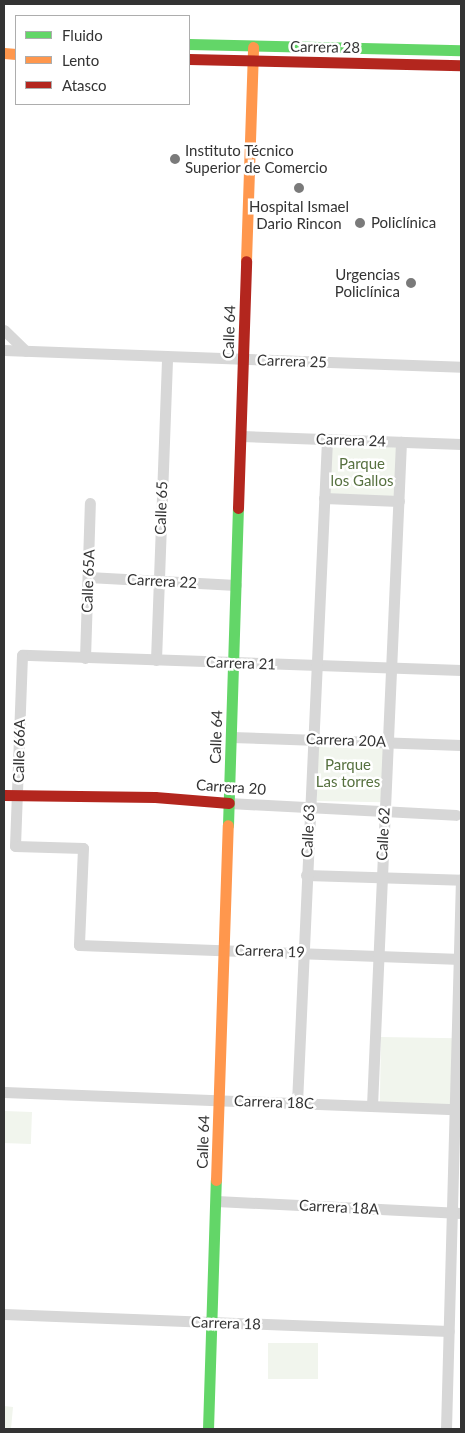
<!DOCTYPE html>
<html>
<head>
<meta charset="utf-8">
<style>
  body { margin:0 }
  #map { position:relative; width:465px; height:1433px; overflow:hidden; background:#fff; font-family:Lato,sans-serif }
  div>[style] { position:absolute }
  .green>* { inset:0; background:#f1f5ed; transform-origin:0 0 }
  .street>* { height:11px; margin:-5.5px; padding:0 5.5px; transform-origin:5.5px; border-radius:5.5px; background:#d7d7d7 }
  .fast>* { height:11px; margin:-5.5px; padding:0 5.5px; transform-origin:5.5px; border-radius:5.5px; background:#63d668 }
  .slow>* { height:11px; margin:-5.5px; padding:0 5.5px; transform-origin:5.5px; border-radius:5.5px; background:#ff974d }
  .jam>* { height:11px; margin:-5.5px; padding:0 5.5px; transform-origin:5.5px; border-radius:5.5px; background:#b3261e }
  .dots>* { width:14px; height:14px; translate:-50% -50%; box-sizing:border-box; border:2px solid #fff; border-radius:50% }
  span { translate:-50% -50%; white-space:nowrap; text-align:center; line-height:1.15; -webkit-text-stroke:5px #fff; paint-order:stroke }
  .street-label { font-size:15px; color:#333 }
  .poi-label { font-size:15px; color:#333 }
  .left { translate:0 -50%; text-align:left }
  .right { translate:-100% -50%; text-align:right }
  .park-label { font-size:15px; color:#56703f }
  .frame { position:absolute; inset:0; border:5px solid #333; pointer-events:none }
  .legend { position:absolute; left:15px; top:15px; width:175px; height:90px; box-sizing:border-box; background:#fff; border:1px solid #adadad; margin:0; padding:6px 9px; list-style:none; font-size:15px; color:#333 }
  .legend li { display:flex; align-items:center; gap:10px; height:25px }
  .legend b { width:25px; border:1px solid #adadad }
</style>
</head>
<body>
<div id="map">
  <div class="green">
    <div style="left:330px;top:444px;width:67px;height:51px;rotate:3deg"></div>
    <div style="left:318px;top:742px;width:66px;height:59px;rotate:1deg"></div>
    <div style="left:381px;top:1037px;width:76px;height:67px;rotate:1deg"></div>
    <div style="left:4px;top:1111px;width:28px;height:32px;rotate:2deg"></div>
    <div style="left:268px;top:1343px;width:50px;height:36px"></div>
    <div style="clip-path:polygon(4px 1406px,13px 1407px,11px 1429px,4px 1429px)"></div>
  </div>
  <div class="street">
    <div style="left:4px;top:330px;width:30px;rotate:44deg"></div>
    <div style="left:4px;top:350px;width:457px;rotate:2.1deg"></div>
    <div style="left:241px;top:436px;width:220px;rotate:2.1deg"></div>
    <div style="left:324px;top:498px;width:75px;rotate:2.3deg"></div>
    <div style="left:88px;top:577px;width:148px;rotate:3.1deg"></div>
    <div style="left:85px;top:658px;width:155px;rotate:-88.2deg"></div>
    <div style="left:156px;top:660px;width:304px;rotate:-87.9deg"></div>
    <div style="left:461px;top:670px;width:439px;rotate:-178deg"></div>
    <div style="left:22px;top:655px;width:191px;rotate:92.1deg"></div>
    <div style="left:15px;top:846px;width:68px;rotate:1.7deg"></div>
    <div style="left:83px;top:848px;width:97px;rotate:92.4deg"></div>
    <div style="left:79px;top:945px;width:382px;rotate:2.1deg"></div>
    <div style="left:231px;top:737px;width:230px;rotate:2deg"></div>
    <div style="left:229px;top:803px;width:227px;rotate:3deg"></div>
    <div style="left:306px;top:875px;width:155px;rotate:1.8deg"></div>
    <div style="left:4px;top:1092px;width:451px;rotate:2.2deg"></div>
    <div style="left:297px;top:1103px;width:665px;rotate:-87.41deg"></div>
    <div style="left:372px;top:1106px;width:665px;rotate:-87.5deg"></div>
    <div style="left:216px;top:1201px;width:245px;rotate:2.8deg"></div>
    <div style="left:4px;top:1314px;width:445px;rotate:2.2deg"></div>
    <div style="left:446px;top:1429px;width:550px;rotate:-88.44deg"></div>
  </div>
  <div class="fast">
    <div style="left:189px;top:44px;width:272px;rotate:1.3deg"></div>
    <div style="left:228px;top:825px;width:317px;rotate:-88.2deg"></div>
    <div style="left:208px;top:1429px;width:249px;rotate:-88.2deg"></div>
  </div>
  <div class="slow">
    <div style="left:4px;top:53px;width:12px;rotate:5deg"></div>
    <div style="left:246px;top:261px;width:214px;rotate:-88.1deg"></div>
    <div style="left:216px;top:1180px;width:355px;rotate:-88.1deg"></div>
  </div>
  <div class="jam">
    <div style="left:189px;top:59px;width:272px;rotate:1.3deg"></div>
    <div style="left:238px;top:508px;width:247px;rotate:-88.1deg"></div>
    <div style="left:4px;top:795px;width:151px;rotate:0.8deg"></div>
    <div style="left:155px;top:797px;width:74px;rotate:4.6deg"></div>
  </div>
  <div class="dots">
    <div style="left:175px;top:159px;background:#7a7a7a"></div>
    <div style="left:299px;top:188px;background:#7a7a7a"></div>
    <div style="left:360px;top:223px;background:#7a7a7a"></div>
    <div style="left:411px;top:283px;background:#7a7a7a"></div>
  </div>
  <div class="street-label">
    <span style="left:325px;top:47px;rotate:1deg">Carrera 28</span>
    <span style="left:229px;top:332px;rotate:-88deg">Calle 64</span>
    <span style="left:292px;top:361px;rotate:2deg">Carrera 25</span>
    <span style="left:351px;top:440px;rotate:2deg">Carrera 24</span>
    <span style="left:161px;top:508px;rotate:-88deg">Calle 65</span>
    <span style="left:88px;top:581px;rotate:-88deg">Calle 65A</span>
    <span style="left:162px;top:581px;rotate:3deg">Carrera 22</span>
    <span style="left:241px;top:663px;rotate:2deg">Carrera 21</span>
    <span style="left:216px;top:737px;rotate:-88deg">Calle 64</span>
    <span style="left:346px;top:740px;rotate:2deg">Carrera 20A</span>
    <span style="left:19px;top:751px;rotate:-89deg">Calle 66A</span>
    <span style="left:231px;top:787px;rotate:4deg">Carrera 20</span>
    <span style="left:308px;top:831px;rotate:-87deg">Calle 63</span>
    <span style="left:383px;top:834px;rotate:-87deg">Calle 62</span>
    <span style="left:270px;top:951px;rotate:2deg">Carrera 19</span>
    <span style="left:274px;top:1102px;rotate:2deg">Carrera 18C</span>
    <span style="left:203px;top:1142px;rotate:-88deg">Calle 64</span>
    <span style="left:339px;top:1207px;rotate:3deg">Carrera 18A</span>
    <span style="left:226px;top:1323px;rotate:2deg">Carrera 18</span>
  </div>
  <div class="poi-label">
    <span class="left" style="left:185px;top:159px">Instituto Técnico<br>Superior de Comercio</span>
    <span style="left:299px;top:215px">Hospital Ismael<br>Dario Rincon</span>
    <span class="left" style="left:371px;top:223px">Policlínica</span>
    <span class="right" style="left:400px;top:283px">Urgencias<br>Policlínica</span>
  </div>
  <div class="park-label">
    <span style="left:362px;top:472px">Parque<br>los Gallos</span>
    <span style="left:348px;top:773px">Parque<br>Las torres</span>
  </div>
  <div class="frame"></div>
  <ul class="legend">
  <li><b style="height:6px;background:#63d668"></b>Fluido</li>
  <li><b style="height:6px;background:#ff974d"></b>Lento</li>
  <li><b style="height:6px;background:#b3261e"></b>Atasco</li>
  </ul>
</div>
</body>
</html>
